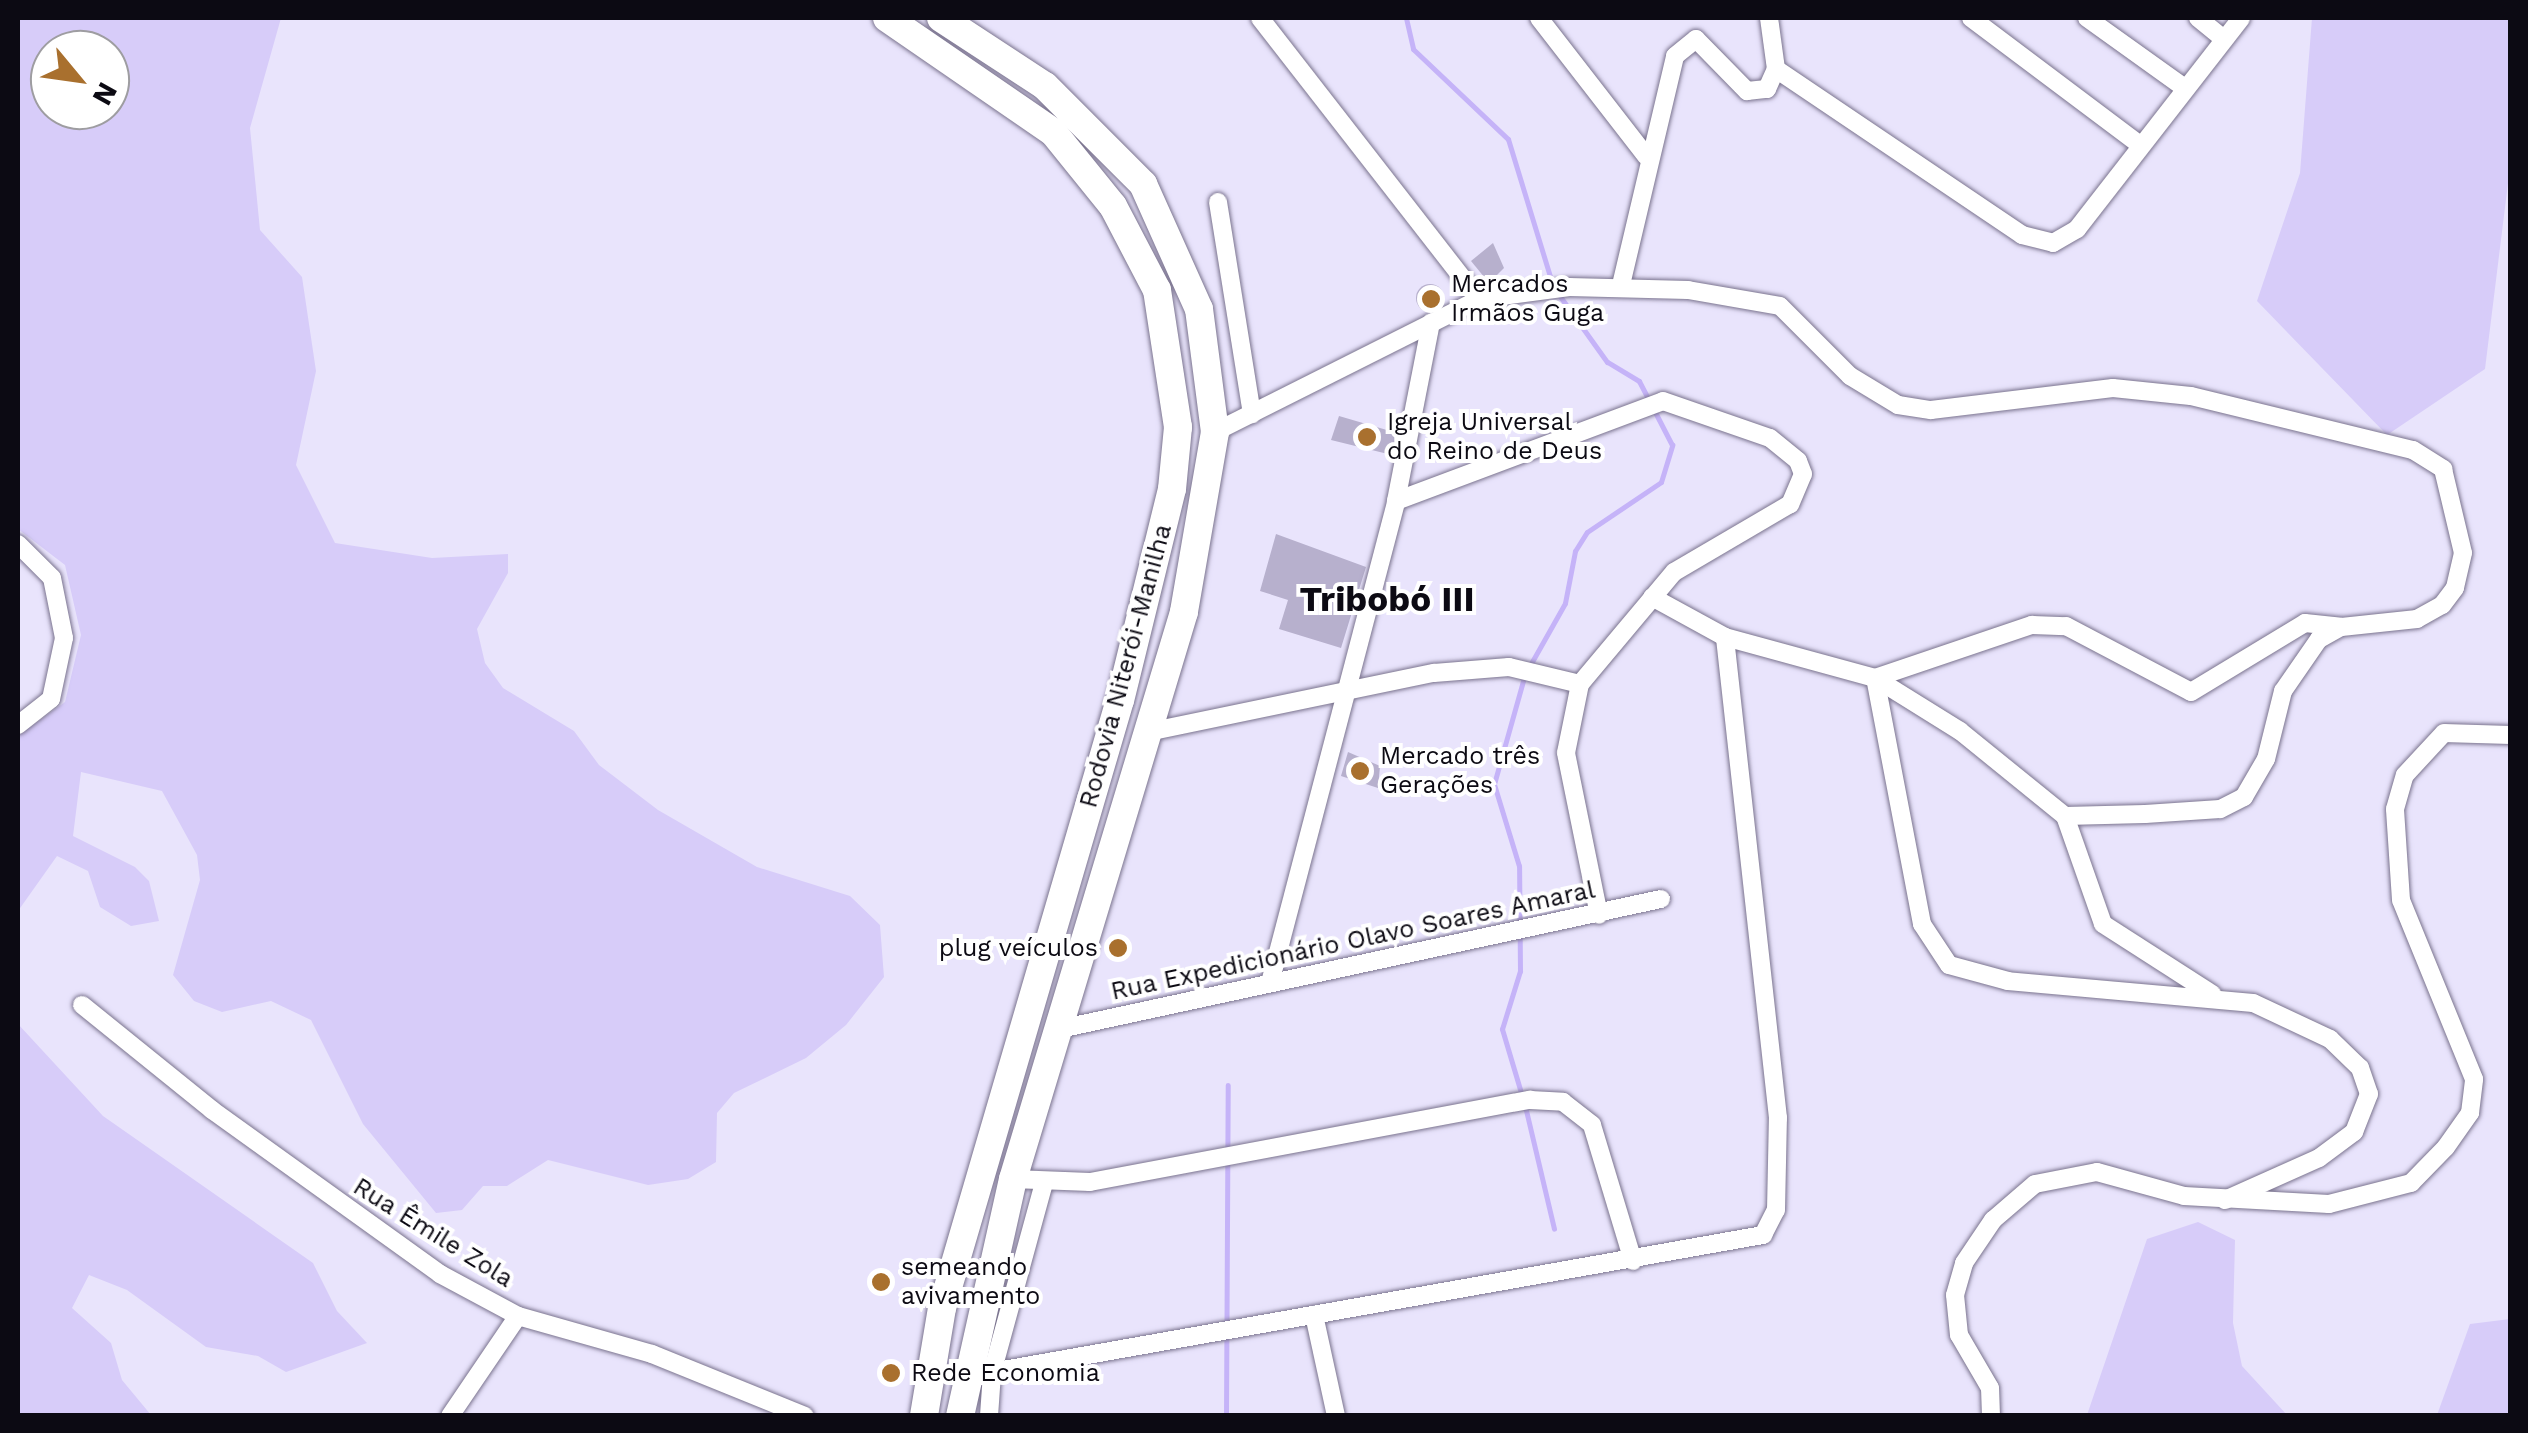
<!DOCTYPE html>
<html>
<head>
<meta charset="utf-8">
<style>
  body { margin:0 }
  #map { position:relative; width:2528px; height:1433px; overflow:hidden; background:#e9e4fc; font-family:"Work Sans",sans-serif }
  div>[style] { position:absolute }
  .green>* { inset:0; background:#d7ccf9 }
  .stream>* { height:5px; margin:-2.5px; padding:0 2.5px; transform-origin:2.5px; border-radius:2.5px; background:#c5b3f8 }
  .building>* { inset:0; background:#b7b0cd }
  .round { border-radius:50% }
  .roads { filter:drop-shadow(0 0 2px #7a738e) drop-shadow(0 0 2px #7a738e) }
  .minor>* { height:18px; margin:-9px; padding:0 9px; transform-origin:9px; border-radius:9px; background:#fff }
  .trunk>* { height:28px; margin:-14px; padding:0 14px; transform-origin:14px; border-radius:14px; background:#fff }
  .dots>* { width:28px; height:28px; translate:-50% -50%; box-sizing:border-box; border:5px solid #fff; border-radius:50% }
  span { translate:-50% -50%; white-space:nowrap; text-align:center; line-height:1.15; -webkit-text-stroke:8px #fff; paint-order:stroke }
  .poi-label { font-size:25px; color:#0c0a13 }
  .left { translate:0 -50%; text-align:left }
  .right { translate:-100% -50%; text-align:right }
  .street-label { font-size:25px; color:#0c0a13 }
  .district-label { font-size:35px; color:#0c0a13; font-weight:700 }
  .frame { position:absolute; inset:0; border:20px solid #0c0a13; pointer-events:none }
  .north { position:absolute; left:30px; top:30px; width:100px; height:100px; box-sizing:border-box; background:#fff; border:2px solid #9e9da1; border-radius:50%; rotate:119deg; font-size:28px; font-weight:700; line-height:40px; text-align:center; color:#0c0a13 }
  .north::after { content:''; display:block; margin:auto; width:35px; height:45px; background:#a9702e; clip-path:polygon(50% 0,100% 100%,50% 72%,0 100%) }
</style>
</head>
<body>
<div id="map">
  <div class="green">
    <div style="clip-path:polygon(evenodd,18px 18px,281px 18px,250px 128px,260px 230px,302px 277px,316px 371px,296px 465px,335px 543px,432px 558px,508px 554px,508px 573px,477px 629px,485px 663px,503px 688px,574px 731px,599px 765px,658px 810px,757px 867px,850px 896px,880px 925px,884px 977px,846px 1025px,806px 1058px,734px 1093px,717px 1113px,716px 1162px,688px 1179px,648px 1185px,548px 1160px,507px 1186px,483px 1186px,462px 1210px,436px 1213px,363px 1124px,311px 1020px,271px 1001px,222px 1012px,194px 1001px,173px 975px,200px 880px,197px 855px,162px 791px,81px 772px,73px 836px,135px 867px,149px 881px,159px 921px,131px 926px,100px 907px,88px 871px,57px 856px,18px 911px,18px 736px,65px 702px,81px 635px,65px 565px,18px 529px,18px 18px,110px 50px,110px 110px,50px 110px,50px 50px,110px 50px)"></div>
    <div style="clip-path:polygon(2312px 18px,2510px 18px,2510px 167px,2485px 369px,2387px 435px,2257px 301px,2300px 173px)"></div>
    <div style="clip-path:polygon(18px 1024px,103px 1116px,313px 1263px,337px 1311px,367px 1343px,286px 1372px,258px 1356px,206px 1347px,127px 1290px,89px 1275px,72px 1308px,111px 1343px,122px 1380px,151px 1415px,18px 1415px)"></div>
    <div style="clip-path:polygon(2198px 1222px,2235px 1240px,2233px 1323px,2242px 1366px,2287px 1415px,2087px 1415px,2147px 1239px)"></div>
    <div style="clip-path:polygon(2510px 1319px,2510px 1415px,2437px 1415px,2470px 1324px)"></div>
  </div>
  <div class="stream">
    <div style="left:1406px;top:18px;width:32px;rotate:77deg"></div>
    <div style="left:1413px;top:49px;width:131px;rotate:43.5deg"></div>
    <div style="left:1508px;top:139px;width:154px;rotate:73deg"></div>
    <div style="left:1529px;top:667px;width:73px;rotate:-60.6deg"></div>
    <div style="left:1565px;top:603px;width:53px;rotate:-79.1deg"></div>
    <div style="left:1575px;top:551px;width:22px;rotate:-58deg"></div>
    <div style="left:1587px;top:532px;width:89px;rotate:-34deg"></div>
    <div style="left:1661px;top:482px;width:39px;rotate:-73deg"></div>
    <div style="left:1672px;top:445px;width:72px;rotate:-117.3deg"></div>
    <div style="left:1639px;top:381px;width:37px;rotate:-149deg"></div>
    <div style="left:1607px;top:362px;width:82px;rotate:-125.6deg"></div>
    <div style="left:1522px;top:1096px;width:70px;rotate:-106.6deg"></div>
    <div style="left:1502px;top:1029px;width:61px;rotate:-72.8deg"></div>
    <div style="left:1520px;top:971px;width:105px;rotate:-90.5deg"></div>
    <div style="left:1519px;top:866px;width:86px;rotate:-107deg"></div>
    <div style="left:1494px;top:784px;width:111px;rotate:-74.3deg"></div>
    <div style="left:1525px;top:1106px;width:126px;rotate:76.7deg"></div>
    <div style="left:1226px;top:1416px;width:331px;rotate:-89.7deg"></div>
  </div>
  <div class="building">
    <div style="clip-path:polygon(1493px 243px,1504px 268px,1489px 283px,1471px 261px)"></div>
    <div class="round" style="left:1416px;top:284px;width:28px;height:28px"></div>
    <div style="clip-path:polygon(1339px 416px,1397px 433px,1392px 455px,1331px 440px)"></div>
    <div style="clip-path:polygon(1276px 534px,1366px 567px,1341px 648px,1279px 629px,1288px 600px,1260px 591px)"></div>
    <div style="clip-path:polygon(1348px 752px,1380px 766px,1378px 788px,1341px 776px)"></div>
  </div>
  <div class="roads">
    <div class="minor">
      <div style="left:1260px;top:18px;width:356px;rotate:52.1deg"></div>
      <div style="left:1539px;top:18px;width:175px;rotate:52.2deg"></div>
      <div style="left:1971px;top:18px;width:210px;rotate:36.9deg"></div>
      <div style="left:2087px;top:18px;width:117px;rotate:35.6deg"></div>
      <div style="left:2198px;top:18px;width:32px;rotate:39deg"></div>
      <div style="left:1776px;top:69px;width:297px;rotate:34deg"></div>
      <div style="left:2022px;top:235px;width:32px;rotate:14deg"></div>
      <div style="left:2053px;top:243px;width:28px;rotate:-30deg"></div>
      <div style="left:2077px;top:229px;width:267px;rotate:-52.1deg"></div>
      <div style="left:1218px;top:202px;width:215px;rotate:80.9deg"></div>
      <div style="left:1621px;top:285px;width:235px;rotate:-76.7deg"></div>
      <div style="left:1675px;top:56px;width:27px;rotate:-39deg"></div>
      <div style="left:1696px;top:39px;width:73px;rotate:45.6deg"></div>
      <div style="left:1747px;top:91px;width:20px;rotate:-6deg"></div>
      <div style="left:1767px;top:89px;width:22px;rotate:-66deg"></div>
      <div style="left:1776px;top:69px;width:51px;rotate:-97.8deg"></div>
      <div style="left:1215px;top:432px;width:296px;rotate:-26.7deg"></div>
      <div style="left:1479px;top:299px;width:91px;rotate:-7.6deg"></div>
      <div style="left:1569px;top:287px;width:119px;rotate:1.4deg"></div>
      <div style="left:1688px;top:290px;width:93px;rotate:9.9deg"></div>
      <div style="left:1780px;top:306px;width:99px;rotate:45deg"></div>
      <div style="left:1850px;top:376px;width:56px;rotate:31.1deg"></div>
      <div style="left:1898px;top:405px;width:33px;rotate:9deg"></div>
      <div style="left:1931px;top:410px;width:183px;rotate:-6.9deg"></div>
      <div style="left:2113px;top:388px;width:78px;rotate:5.9deg"></div>
      <div style="left:2191px;top:396px;width:228px;rotate:13.7deg"></div>
      <div style="left:2413px;top:450px;width:36px;rotate:32deg"></div>
      <div style="left:2443px;top:469px;width:86px;rotate:76.6deg"></div>
      <div style="left:2463px;top:553px;width:36px;rotate:103deg"></div>
      <div style="left:2455px;top:588px;width:21px;rotate:127deg"></div>
      <div style="left:2442px;top:605px;width:29px;rotate:151deg"></div>
      <div style="left:2417px;top:619px;width:76px;rotate:174deg"></div>
      <div style="left:2341px;top:627px;width:25px;rotate:151deg"></div>
      <div style="left:2319px;top:639px;width:63px;rotate:124.7deg"></div>
      <div style="left:2283px;top:691px;width:70px;rotate:104deg"></div>
      <div style="left:2266px;top:759px;width:44px;rotate:120.1deg"></div>
      <div style="left:2244px;top:797px;width:27px;rotate:153deg"></div>
      <div style="left:2220px;top:809px;width:75px;rotate:176.2deg"></div>
      <div style="left:2145px;top:814px;width:80px;rotate:178.6deg"></div>
      <div style="left:2065px;top:816px;width:135px;rotate:-141deg"></div>
      <div style="left:1960px;top:731px;width:100px;rotate:-148.1deg"></div>
      <div style="left:1875px;top:678px;width:156px;rotate:-164.7deg"></div>
      <div style="left:1725px;top:637px;width:83px;rotate:-151.3deg"></div>
      <div style="left:1396px;top:501px;width:285px;rotate:-20.5deg"></div>
      <div style="left:1663px;top:401px;width:113px;rotate:19.1deg"></div>
      <div style="left:1770px;top:438px;width:36px;rotate:39deg"></div>
      <div style="left:1798px;top:461px;width:14px;rotate:69deg"></div>
      <div style="left:1803px;top:474px;width:33px;rotate:113deg"></div>
      <div style="left:1790px;top:504px;width:134px;rotate:149.6deg"></div>
      <div style="left:1674px;top:572px;width:146px;rotate:130deg"></div>
      <div style="left:1580px;top:684px;width:70px;rotate:101.5deg"></div>
      <div style="left:1566px;top:753px;width:165px;rotate:78.5deg"></div>
      <div style="left:18px;top:544px;width:48px;rotate:45deg"></div>
      <div style="left:52px;top:578px;width:61px;rotate:78.7deg"></div>
      <div style="left:64px;top:638px;width:62px;rotate:102deg"></div>
      <div style="left:51px;top:699px;width:42px;rotate:141.8deg"></div>
      <div style="left:1148px;top:732px;width:292px;rotate:-11.7deg"></div>
      <div style="left:1434px;top:673px;width:75px;rotate:-4.6deg"></div>
      <div style="left:1509px;top:667px;width:73px;rotate:13.5deg"></div>
      <div style="left:2065px;top:816px;width:114px;rotate:70.6deg"></div>
      <div style="left:2103px;top:924px;width:130px;rotate:32.7deg"></div>
      <div style="left:1271px;top:979px;width:494px;rotate:-75.3deg"></div>
      <div style="left:1396px;top:501px;width:182px;rotate:-78.9deg"></div>
      <div style="left:82px;top:1005px;width:167px;rotate:38.9deg"></div>
      <div style="left:212px;top:1110px;width:281px;rotate:35.7deg"></div>
      <div style="left:440px;top:1274px;width:89px;rotate:28.3deg"></div>
      <div style="left:518px;top:1316px;width:139px;rotate:15.8deg"></div>
      <div style="left:652px;top:1354px;width:165px;rotate:22.1deg"></div>
      <div style="left:1055px;top:1030px;width:620px;rotate:-12.2deg"></div>
      <div style="left:1013px;top:1179px;width:77px;rotate:2.2deg"></div>
      <div style="left:1090px;top:1182px;width:448px;rotate:-10.6deg"></div>
      <div style="left:1530px;top:1100px;width:33px;rotate:3deg"></div>
      <div style="left:1563px;top:1102px;width:37px;rotate:38deg"></div>
      <div style="left:1592px;top:1125px;width:142px;rotate:73.2deg"></div>
      <div style="left:2225px;top:1200px;width:103px;rotate:-24.1deg"></div>
      <div style="left:2319px;top:1158px;width:44px;rotate:-36.6deg"></div>
      <div style="left:2354px;top:1132px;width:41px;rotate:-68.5deg"></div>
      <div style="left:2369px;top:1094px;width:28px;rotate:-109deg"></div>
      <div style="left:2360px;top:1068px;width:42px;rotate:-136deg"></div>
      <div style="left:2330px;top:1039px;width:85px;rotate:-154.9deg"></div>
      <div style="left:2253px;top:1003px;width:246px;rotate:-174.9deg"></div>
      <div style="left:2008px;top:981px;width:61px;rotate:-164.8deg"></div>
      <div style="left:1949px;top:965px;width:49px;rotate:-123.4deg"></div>
      <div style="left:1922px;top:924px;width:250px;rotate:-100.8deg"></div>
      <div style="left:1875px;top:678px;width:166px;rotate:-18.7deg"></div>
      <div style="left:2032px;top:625px;width:34px;rotate:2deg"></div>
      <div style="left:2066px;top:626px;width:141px;rotate:27.8deg"></div>
      <div style="left:2191px;top:692px;width:133px;rotate:-31.2deg"></div>
      <div style="left:2305px;top:623px;width:36px;rotate:6deg"></div>
      <div style="left:1314px;top:1315px;width:103px;rotate:77.7deg"></div>
      <div style="left:964px;top:1377px;width:812px;rotate:-10.08deg"></div>
      <div style="left:1763px;top:1235px;width:28px;rotate:-63deg"></div>
      <div style="left:1776px;top:1210px;width:92px;rotate:-88.8deg"></div>
      <div style="left:1778px;top:1118px;width:484px;rotate:-96.3deg"></div>
      <div style="left:450px;top:1416px;width:121px;rotate:-55.8deg"></div>
      <div style="left:989px;top:1416px;width:43px;rotate:-86deg"></div>
      <div style="left:992px;top:1373px;width:197px;rotate:-74.7deg"></div>
      <div style="left:1991px;top:1416px;width:28px;rotate:-92deg"></div>
      <div style="left:1990px;top:1388px;width:61px;rotate:-120.3deg"></div>
      <div style="left:1959px;top:1335px;width:40px;rotate:-95.7deg"></div>
      <div style="left:1955px;top:1295px;width:33px;rotate:-74deg"></div>
      <div style="left:1964px;top:1263px;width:52px;rotate:-56deg"></div>
      <div style="left:1993px;top:1220px;width:55px;rotate:-40.6deg"></div>
      <div style="left:2035px;top:1184px;width:63px;rotate:-11deg"></div>
      <div style="left:2097px;top:1172px;width:90px;rotate:15.4deg"></div>
      <div style="left:2184px;top:1196px;width:145px;rotate:3.2deg"></div>
      <div style="left:2329px;top:1204px;width:85px;rotate:-14.4deg"></div>
      <div style="left:2411px;top:1183px;width:50px;rotate:-45.8deg"></div>
      <div style="left:2446px;top:1147px;width:42px;rotate:-54.8deg"></div>
      <div style="left:2470px;top:1113px;width:34px;rotate:-83deg"></div>
      <div style="left:2474px;top:1079px;width:193px;rotate:-112.2deg"></div>
      <div style="left:2401px;top:900px;width:91px;rotate:-93.8deg"></div>
      <div style="left:2395px;top:809px;width:35px;rotate:-74deg"></div>
      <div style="left:2405px;top:775px;width:57px;rotate:-47.1deg"></div>
      <div style="left:2444px;top:733px;width:66px;rotate:1.7deg"></div>
    </div>
    <div class="trunk">
      <div style="left:887px;top:18px;width:201px;rotate:34.5deg"></div>
      <div style="left:1053px;top:132px;width:95px;rotate:51deg"></div>
      <div style="left:1113px;top:206px;width:95px;rotate:62.4deg"></div>
      <div style="left:1157px;top:290px;width:139px;rotate:81.3deg"></div>
      <div style="left:1178px;top:427px;width:62px;rotate:95.5deg"></div>
      <div style="left:1172px;top:489px;width:217px;rotate:103.8deg"></div>
      <div style="left:1120px;top:700px;width:634px;rotate:106.32deg"></div>
      <div style="left:942px;top:1308px;width:109px;rotate:99.5deg"></div>
      <div style="left:941px;top:18px;width:124px;rotate:33.2deg"></div>
      <div style="left:1045px;top:86px;width:139px;rotate:45deg"></div>
      <div style="left:1143px;top:184px;width:137px;rotate:65.9deg"></div>
      <div style="left:1199px;top:309px;width:124px;rotate:82.6deg"></div>
      <div style="left:1215px;top:432px;width:183px;rotate:99.8deg"></div>
      <div style="left:1184px;top:612px;width:592px;rotate:106.78deg"></div>
      <div style="left:1013px;top:1179px;width:243px;rotate:102.6deg"></div>
    </div>
  </div>
  <div class="dots">
    <div style="left:1431px;top:299px;background:#a9702e"></div>
    <div style="left:1367px;top:437px;background:#a9702e"></div>
    <div style="left:1360px;top:771px;background:#a9702e"></div>
    <div style="left:1118px;top:948px;background:#a9702e"></div>
    <div style="left:881px;top:1282px;background:#a9702e"></div>
    <div style="left:891px;top:1373px;background:#a9702e"></div>
  </div>
  <div class="poi-label">
    <span class="left" style="left:1451px;top:299px">Mercados<br>Irmãos Guga</span>
    <span class="left" style="left:1387px;top:437px">Igreja Universal<br>do Reino de Deus</span>
    <span class="left" style="left:1380px;top:771px">Mercado três<br>Gerações</span>
    <span class="right" style="left:1098px;top:948px">plug veículos</span>
    <span class="left" style="left:901px;top:1282px">semeando<br>avivamento</span>
    <span class="left" style="left:911px;top:1373px">Rede Economia</span>
  </div>
  <div class="street-label">
    <span style="left:1126px;top:666px;rotate:-75deg">Rodovia Niterói-Manilha</span>
    <span style="left:1353px;top:941px;rotate:-12deg">Rua Expedicionário Olavo Soares Amaral</span>
    <span style="left:433px;top:1233px;rotate:32deg">Rua Êmile Zola</span>
  </div>
  <div class="district-label">
    <span style="left:1387px;top:599px">Tribobó III</span>
  </div>
  <div class="frame"></div>
  <div class="north">N</div>
</div>
</body>
</html>
